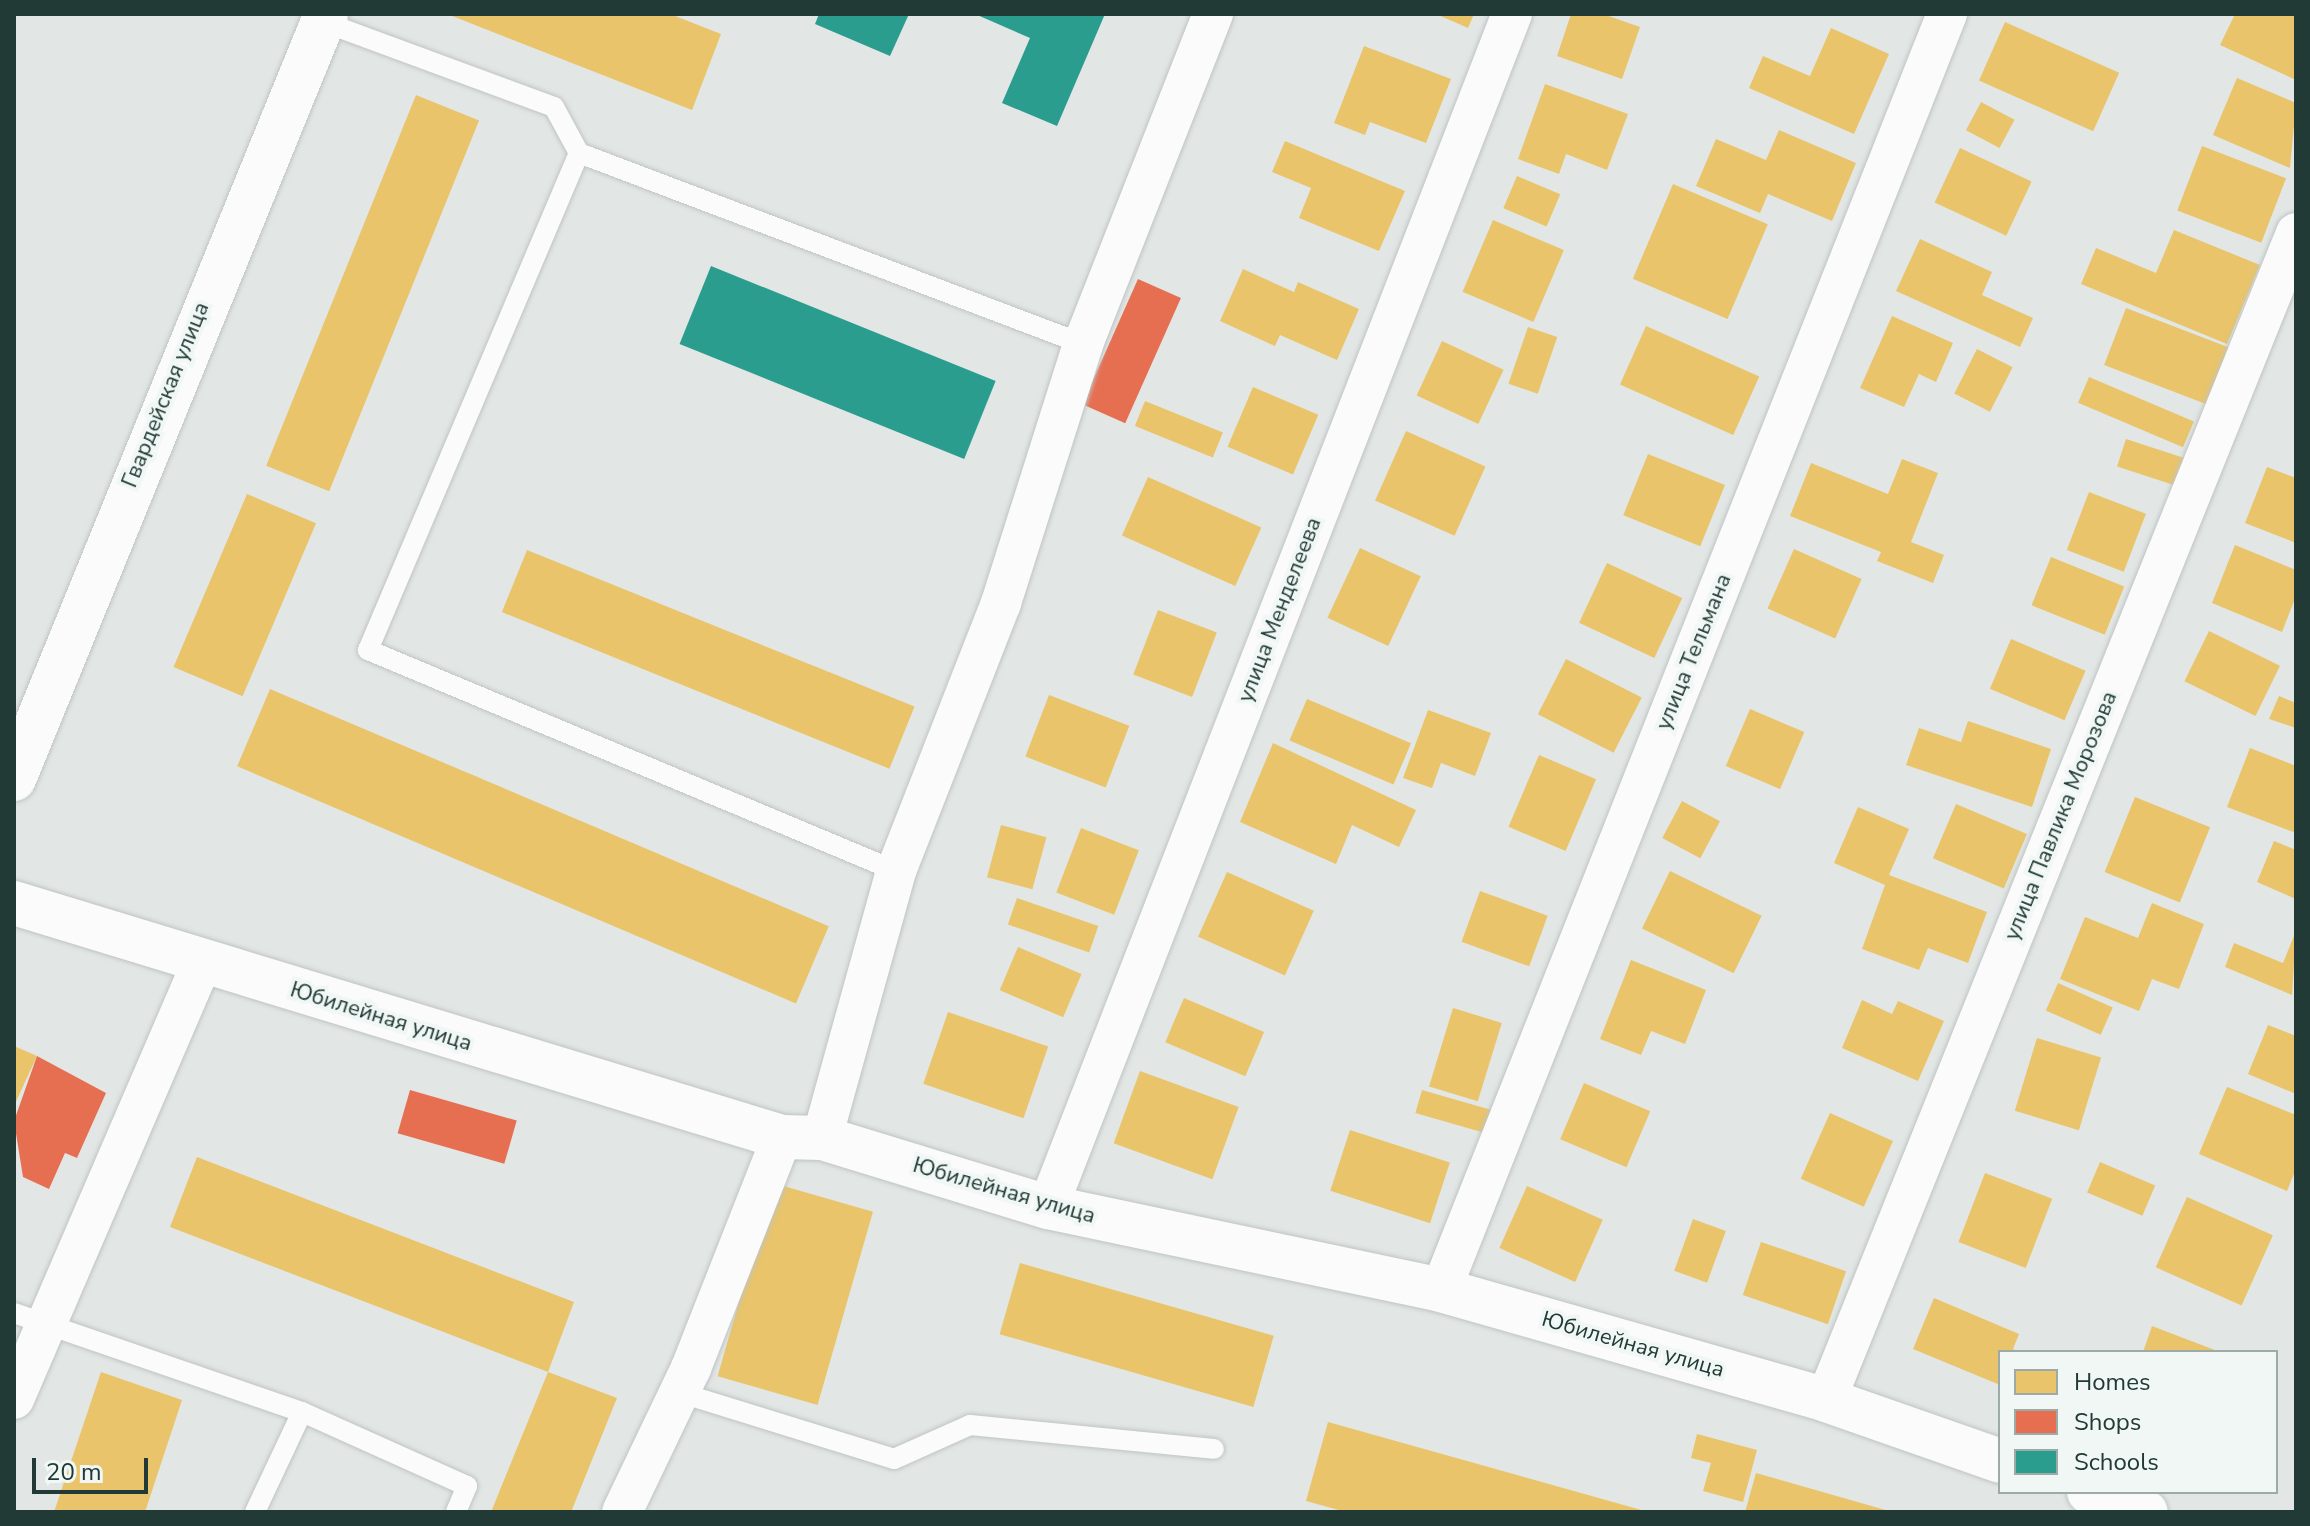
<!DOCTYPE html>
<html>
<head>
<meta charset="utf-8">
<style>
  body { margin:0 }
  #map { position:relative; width:2310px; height:1526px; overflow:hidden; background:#e2e7e6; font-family:"Nunito Sans",sans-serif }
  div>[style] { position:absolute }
  .homes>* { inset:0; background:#e9c46a; transform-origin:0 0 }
  .shops>* { inset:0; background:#e76f51; transform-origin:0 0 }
  .schools>* { inset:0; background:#2a9d8f; transform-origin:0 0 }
  .roads { filter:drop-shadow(0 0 2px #bfc4c3) drop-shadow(0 0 2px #bfc4c3) }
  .lane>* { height:20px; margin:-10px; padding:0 10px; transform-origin:10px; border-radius:10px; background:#fbfbfb }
  .street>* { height:40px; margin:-20px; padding:0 20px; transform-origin:20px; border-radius:20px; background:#fbfbfb }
  .secondary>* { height:44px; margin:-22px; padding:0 22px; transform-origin:22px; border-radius:22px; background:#fbfbfb }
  span { translate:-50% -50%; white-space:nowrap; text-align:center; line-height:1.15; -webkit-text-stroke:8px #f0f7f4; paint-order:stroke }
  .street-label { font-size:22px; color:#213a36 }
  .frame { position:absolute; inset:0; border:16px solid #213a36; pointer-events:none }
  .legend { position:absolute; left:1998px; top:1350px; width:280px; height:144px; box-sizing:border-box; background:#f0f7f4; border:2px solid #9daba8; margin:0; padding:10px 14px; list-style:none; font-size:24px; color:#213a36 }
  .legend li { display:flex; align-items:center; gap:16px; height:40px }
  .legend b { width:40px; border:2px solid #9daba8 }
  .scale { position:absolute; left:32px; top:1458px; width:116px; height:36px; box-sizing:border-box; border:4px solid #213a36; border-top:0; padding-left:10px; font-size:24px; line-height:28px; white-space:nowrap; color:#213a36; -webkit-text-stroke:6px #f0f7f4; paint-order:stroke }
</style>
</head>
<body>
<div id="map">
  <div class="homes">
    <div style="clip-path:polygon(447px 14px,670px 14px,721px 34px,692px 110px)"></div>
    <div style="clip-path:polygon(1436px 14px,1474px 14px,1468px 28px)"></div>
    <div style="clip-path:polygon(1571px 14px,1603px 14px,1640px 27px,1622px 79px,1557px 56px)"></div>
    <div style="clip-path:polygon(2235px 14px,2296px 14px,2296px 80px,2220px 45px)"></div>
    <div style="left:2005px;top:22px;width:125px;height:64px;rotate:24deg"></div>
    <div style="clip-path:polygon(1831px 28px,1889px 54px,1854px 134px,1749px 88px,1763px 56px,1810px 76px)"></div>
    <div style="clip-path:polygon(1364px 46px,1451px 79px,1426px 143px,1370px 122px,1365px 135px,1334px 123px)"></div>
    <div style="clip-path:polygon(2237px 78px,2296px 103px,2290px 168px,2213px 135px)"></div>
    <div style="clip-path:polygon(1545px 84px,1628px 114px,1607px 170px,1566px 154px,1559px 174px,1518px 159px)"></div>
    <div style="left:416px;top:95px;width:68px;height:400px;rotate:22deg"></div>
    <div style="left:1981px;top:102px;width:38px;height:32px;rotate:28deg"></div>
    <div style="clip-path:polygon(1779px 130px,1856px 163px,1832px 221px,1768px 194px,1760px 213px,1696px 186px,1716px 139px,1766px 160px)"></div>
    <div style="clip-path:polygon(1285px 141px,1405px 191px,1379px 251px,1299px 218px,1311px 188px,1272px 172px)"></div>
    <div style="left:2202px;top:146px;width:90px;height:69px;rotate:21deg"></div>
    <div style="left:1960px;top:148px;width:79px;height:60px;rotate:25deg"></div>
    <div style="left:1517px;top:176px;width:47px;height:35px;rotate:23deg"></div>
    <div style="left:1673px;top:184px;width:103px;height:103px;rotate:23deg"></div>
    <div style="left:1493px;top:220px;width:77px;height:78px;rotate:23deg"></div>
    <div style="clip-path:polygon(2174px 230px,2260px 265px,2227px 344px,2081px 284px,2096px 248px,2156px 273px)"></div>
    <div style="clip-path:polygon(1920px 239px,1992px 272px,1982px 295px,2033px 318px,2020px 347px,1896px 291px)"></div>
    <div style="clip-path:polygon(1243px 269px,1294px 292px,1298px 282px,1359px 309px,1337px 360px,1280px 335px,1275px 346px,1220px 321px)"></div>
    <div style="left:2126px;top:308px;width:118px;height:61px;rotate:21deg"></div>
    <div style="clip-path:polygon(1892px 316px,1953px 343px,1936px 382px,1919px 374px,1904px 407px,1860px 388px)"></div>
    <div style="left:1646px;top:326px;width:124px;height:64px;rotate:24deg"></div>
    <div style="left:1528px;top:327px;width:31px;height:60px;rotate:19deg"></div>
    <div style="left:1442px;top:341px;width:68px;height:60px;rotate:25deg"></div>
    <div style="left:1977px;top:349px;width:40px;height:50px;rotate:27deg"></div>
    <div style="left:2089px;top:377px;width:114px;height:28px;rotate:23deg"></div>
    <div style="left:1253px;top:387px;width:71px;height:65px;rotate:23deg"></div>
    <div style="left:1145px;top:401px;width:84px;height:27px;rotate:22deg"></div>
    <div style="left:1406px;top:431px;width:87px;height:76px;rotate:24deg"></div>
    <div style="left:2126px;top:439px;width:79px;height:29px;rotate:18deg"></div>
    <div style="left:1648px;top:454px;width:83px;height:66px;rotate:22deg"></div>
    <div style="clip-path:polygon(1902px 459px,1938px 473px,1911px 542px,1944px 555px,1933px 583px,1877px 561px,1881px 552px,1790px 516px,1811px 463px,1888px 494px)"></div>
    <div style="clip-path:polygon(2267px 467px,2296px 478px,2296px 543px,2245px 523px)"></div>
    <div style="left:1148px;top:477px;width:124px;height:64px;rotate:24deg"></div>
    <div style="left:2089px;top:492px;width:61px;height:62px;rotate:21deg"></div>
    <div style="left:247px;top:494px;width:75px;height:188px;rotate:23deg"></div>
    <div style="clip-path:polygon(2235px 545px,2296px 570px,2296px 596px,2282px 632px,2212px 603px)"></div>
    <div style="left:1360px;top:548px;width:67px;height:77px;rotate:25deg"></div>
    <div style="left:1794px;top:549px;width:74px;height:65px;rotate:24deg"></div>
    <div style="left:527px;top:550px;width:418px;height:67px;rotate:22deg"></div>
    <div style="left:2051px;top:557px;width:79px;height:52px;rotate:22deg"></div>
    <div style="left:1607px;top:563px;width:83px;height:66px;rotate:25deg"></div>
    <div style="left:1158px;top:610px;width:63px;height:69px;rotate:21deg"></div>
    <div style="left:2209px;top:631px;width:79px;height:56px;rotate:26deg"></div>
    <div style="left:2011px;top:639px;width:81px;height:54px;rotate:23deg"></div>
    <div style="left:1566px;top:659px;width:85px;height:62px;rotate:27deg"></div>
    <div style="left:270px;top:689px;width:607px;height:84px;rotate:23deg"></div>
    <div style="left:1049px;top:695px;width:86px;height:66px;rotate:21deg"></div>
    <div style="clip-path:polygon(2279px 696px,2296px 703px,2296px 728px,2269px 719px)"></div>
    <div style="left:1307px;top:699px;width:113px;height:45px;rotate:23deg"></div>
    <div style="left:1750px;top:709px;width:59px;height:62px;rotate:23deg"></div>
    <div style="clip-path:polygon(1428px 710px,1491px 733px,1475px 776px,1441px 763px,1432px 788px,1403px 778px)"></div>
    <div style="clip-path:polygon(1968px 721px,2051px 749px,2032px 807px,1906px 765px,1919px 728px,1961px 742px)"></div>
    <div style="clip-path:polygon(1273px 743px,1416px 810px,1399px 847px,1352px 825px,1336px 864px,1240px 822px)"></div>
    <div style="clip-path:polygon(2250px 748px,2296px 766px,2296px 833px,2227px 807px)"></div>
    <div style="left:1539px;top:755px;width:62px;height:78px;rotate:23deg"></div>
    <div style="left:2135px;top:797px;width:81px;height:81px;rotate:22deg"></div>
    <div style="left:1682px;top:801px;width:43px;height:42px;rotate:28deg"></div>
    <div style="left:1956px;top:804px;width:77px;height:59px;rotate:23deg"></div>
    <div style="clip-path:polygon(1858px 807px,1909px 829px,1889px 875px,1987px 912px,1968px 963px,1928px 948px,1919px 970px,1862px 949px,1885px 885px,1834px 863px)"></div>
    <div style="left:1001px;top:825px;width:47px;height:54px;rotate:15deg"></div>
    <div style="left:1081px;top:828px;width:62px;height:69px;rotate:21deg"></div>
    <div style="clip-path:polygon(2274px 841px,2296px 850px,2296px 899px,2257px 882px)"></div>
    <div style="left:1670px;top:871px;width:102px;height:64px;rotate:26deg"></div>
    <div style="left:1227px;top:872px;width:95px;height:71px;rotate:24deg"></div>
    <div style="left:1480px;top:891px;width:72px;height:54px;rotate:20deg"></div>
    <div style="left:1017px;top:898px;width:86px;height:28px;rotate:19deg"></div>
    <div style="clip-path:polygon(2152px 903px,2204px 924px,2179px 989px,2152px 979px,2139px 1011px,2060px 979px,2085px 917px,2138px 938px)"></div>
    <div style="clip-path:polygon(2296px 931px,2292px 995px,2225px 967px,2234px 943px,2283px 963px)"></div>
    <div style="left:1018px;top:947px;width:69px;height:47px;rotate:23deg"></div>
    <div style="clip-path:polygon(1631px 960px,1706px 990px,1685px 1044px,1651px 1031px,1641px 1055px,1600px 1039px)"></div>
    <div style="left:2058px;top:983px;width:60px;height:30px;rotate:24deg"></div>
    <div style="left:1184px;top:998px;width:87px;height:48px;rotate:23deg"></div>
    <div style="clip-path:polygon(1862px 1000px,1892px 1014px,1898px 1001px,1944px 1021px,1918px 1081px,1842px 1048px)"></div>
    <div style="left:1453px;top:1008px;width:51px;height:82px;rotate:17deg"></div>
    <div style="left:948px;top:1012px;width:106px;height:76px;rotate:19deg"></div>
    <div style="clip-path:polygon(2268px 1025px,2296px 1036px,2296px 1094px,2248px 1074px)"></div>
    <div style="left:2037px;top:1038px;width:67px;height:76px;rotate:17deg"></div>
    <div style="clip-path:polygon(14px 1046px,37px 1056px,14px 1106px)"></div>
    <div style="left:1140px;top:1071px;width:105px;height:77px;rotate:20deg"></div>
    <div style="left:1584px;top:1083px;width:72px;height:61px;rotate:23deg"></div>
    <div style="clip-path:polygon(2227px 1087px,2296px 1115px,2296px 1169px,2287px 1191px,2199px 1154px)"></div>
    <div style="left:1422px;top:1090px;width:75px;height:24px;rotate:16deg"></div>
    <div style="left:1830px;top:1113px;width:69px;height:72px;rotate:24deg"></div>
    <div style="left:1350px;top:1130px;width:105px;height:64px;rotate:18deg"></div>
    <div style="clip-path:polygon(197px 1157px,574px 1302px,548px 1372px,617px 1398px,571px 1512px,491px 1512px,548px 1372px,170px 1227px)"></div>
    <div style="left:2100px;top:1162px;width:60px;height:33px;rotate:23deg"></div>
    <div style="left:1985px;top:1173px;width:72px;height:74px;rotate:21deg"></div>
    <div style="left:773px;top:1183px;width:104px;height:201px;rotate:16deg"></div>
    <div style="left:1527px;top:1186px;width:83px;height:68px;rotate:24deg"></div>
    <div style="left:2187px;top:1197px;width:94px;height:77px;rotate:24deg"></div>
    <div style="left:1693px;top:1219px;width:35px;height:55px;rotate:20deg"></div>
    <div style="left:1761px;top:1242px;width:90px;height:56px;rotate:19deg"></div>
    <div style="left:1020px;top:1263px;width:264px;height:74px;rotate:16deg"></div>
    <div style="clip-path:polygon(1934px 1298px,2019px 1334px,2013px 1349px,2019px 1352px,2000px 1352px,2000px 1385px,1913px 1349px)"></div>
    <div style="clip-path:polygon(2152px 1326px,2220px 1352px,2143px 1352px)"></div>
    <div style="clip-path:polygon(101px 1372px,182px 1400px,145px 1512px,54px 1512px)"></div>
    <div style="clip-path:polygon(1328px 1422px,1645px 1511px,1645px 1512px,1346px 1512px,1306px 1501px)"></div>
    <div style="clip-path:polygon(1697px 1434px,1757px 1450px,1743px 1502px,1703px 1491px,1711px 1463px,1691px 1458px)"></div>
    <div style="clip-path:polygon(1756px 1473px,1889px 1511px,1889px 1512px,1745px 1512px)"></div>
  </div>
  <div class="shops">
    <div style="left:1138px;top:279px;width:47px;height:137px;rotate:24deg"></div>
    <div style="clip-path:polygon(37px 1056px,106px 1093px,77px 1158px,65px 1153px,49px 1189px,23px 1177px,14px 1121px)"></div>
    <div style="left:410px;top:1090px;width:111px;height:45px;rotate:16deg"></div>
  </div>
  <div class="schools">
    <div style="clip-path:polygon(819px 14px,909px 14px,890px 56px,815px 24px)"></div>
    <div style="clip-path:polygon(975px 14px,1105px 14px,1057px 126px,1002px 103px,1030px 38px)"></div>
    <div style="left:711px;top:266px;width:307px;height:84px;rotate:22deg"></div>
  </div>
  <div class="roads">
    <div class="lane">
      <div style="left:324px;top:22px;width:245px;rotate:20.3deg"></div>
      <div style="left:554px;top:107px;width:52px;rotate:61.5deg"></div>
      <div style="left:579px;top:153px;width:540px;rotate:113deg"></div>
      <div style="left:368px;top:650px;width:572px;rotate:22.71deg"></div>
      <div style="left:579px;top:153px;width:539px;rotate:20.76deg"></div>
      <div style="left:14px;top:1313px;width:305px;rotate:19deg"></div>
      <div style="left:678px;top:1392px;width:226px;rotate:17.2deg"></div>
      <div style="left:894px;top:1459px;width:83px;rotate:-24.1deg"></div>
      <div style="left:970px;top:1425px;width:245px;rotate:5.6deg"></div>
      <div style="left:255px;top:1512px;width:110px;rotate:-64.8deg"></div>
      <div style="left:302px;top:1412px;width:181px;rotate:24.2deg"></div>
      <div style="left:467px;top:1486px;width:28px;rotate:113deg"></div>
    </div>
    <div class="street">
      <div style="left:822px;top:1138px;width:277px;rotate:-74.5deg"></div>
      <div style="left:896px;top:871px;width:288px;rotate:-68.6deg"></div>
      <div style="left:1001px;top:603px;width:272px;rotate:-72.4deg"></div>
      <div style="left:1083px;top:344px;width:355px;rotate:-68.5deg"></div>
      <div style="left:1048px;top:1207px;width:1280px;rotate:-68.75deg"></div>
      <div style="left:1441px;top:1290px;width:1373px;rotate:-68.37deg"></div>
      <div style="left:14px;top:1399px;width:477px;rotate:-66.7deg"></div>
      <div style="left:1826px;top:1400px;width:1258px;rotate:-68.06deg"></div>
      <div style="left:622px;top:1512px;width:160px;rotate:-64.4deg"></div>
      <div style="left:691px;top:1368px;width:248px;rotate:-68.5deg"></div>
    </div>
    <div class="secondary">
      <div style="left:14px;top:779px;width:826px;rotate:-67.81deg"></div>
      <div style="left:14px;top:903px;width:803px;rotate:16.95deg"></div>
      <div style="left:782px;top:1137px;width:40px;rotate:1.4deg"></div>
      <div style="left:822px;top:1138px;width:236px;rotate:17deg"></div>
      <div style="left:1048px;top:1207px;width:402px;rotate:11.9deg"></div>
      <div style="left:1441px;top:1290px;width:400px;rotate:15.9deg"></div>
      <div style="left:1826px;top:1400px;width:184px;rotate:19.3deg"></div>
      <div style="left:2089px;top:1492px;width:60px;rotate:19.3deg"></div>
    </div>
  </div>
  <div class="street-label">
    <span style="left:166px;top:395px;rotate:-68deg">Гвардейская улица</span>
    <span style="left:1280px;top:610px;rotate:-69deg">улица Менделеева</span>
    <span style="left:1694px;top:652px;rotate:-68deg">улица Тельмана</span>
    <span style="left:2061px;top:816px;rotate:-68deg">улица Павлика Морозова</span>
    <span style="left:381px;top:1017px;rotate:17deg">Юбилейная улица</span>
    <span style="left:1004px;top:1191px;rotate:16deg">Юбилейная улица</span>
    <span style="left:1633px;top:1345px;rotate:16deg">Юбилейная улица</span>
  </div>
  <div class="frame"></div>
  <ul class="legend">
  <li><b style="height:22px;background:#e9c46a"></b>Homes</li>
  <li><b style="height:22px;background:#e76f51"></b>Shops</li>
  <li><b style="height:22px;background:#2a9d8f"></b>Schools</li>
  </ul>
  <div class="scale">20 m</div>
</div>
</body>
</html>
